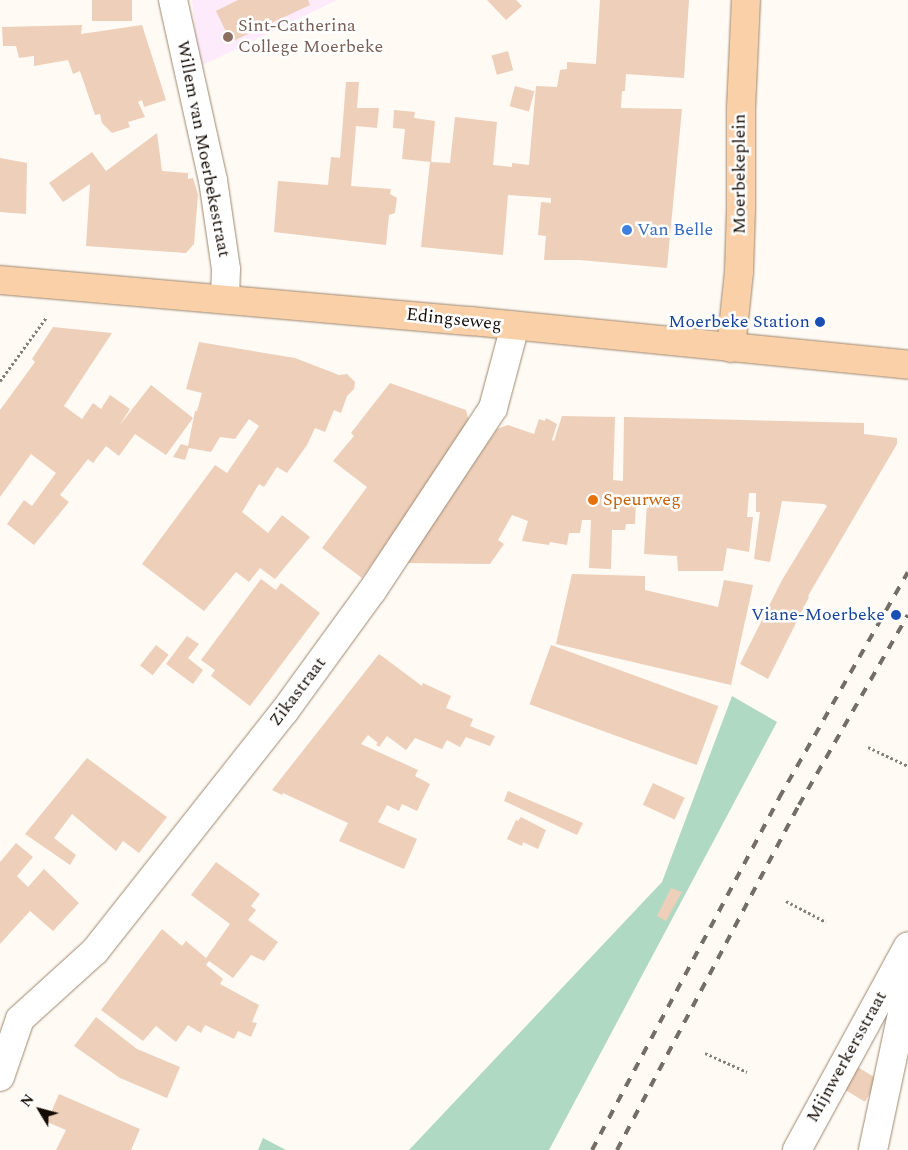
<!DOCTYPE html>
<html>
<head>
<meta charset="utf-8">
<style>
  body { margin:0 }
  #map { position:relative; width:908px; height:1150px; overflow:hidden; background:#fffaf4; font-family:Spectral,serif }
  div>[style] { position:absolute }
  .education>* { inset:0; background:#fdeafa }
  .green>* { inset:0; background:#afd9c3 }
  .building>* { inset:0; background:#edcfba; transform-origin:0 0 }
  .path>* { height:3px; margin-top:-1.5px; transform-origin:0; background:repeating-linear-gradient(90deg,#867f78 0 2.5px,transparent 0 5px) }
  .roads { filter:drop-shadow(0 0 1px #9d876e) drop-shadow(0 0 1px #9d876e) }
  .minor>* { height:28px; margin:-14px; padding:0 14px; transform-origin:14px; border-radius:14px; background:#fff }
  .major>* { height:28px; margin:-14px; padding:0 14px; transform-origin:14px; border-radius:14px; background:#fad0a9 }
  .rail>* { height:4px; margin-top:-2px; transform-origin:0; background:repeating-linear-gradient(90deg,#756e67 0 9px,transparent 0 18px) }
  .dots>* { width:14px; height:14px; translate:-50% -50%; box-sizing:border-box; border:2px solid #fff; border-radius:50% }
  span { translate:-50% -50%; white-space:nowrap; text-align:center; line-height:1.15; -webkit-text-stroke:5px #fff; paint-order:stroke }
  .education-label { font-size:18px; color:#785e54 }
  .left { translate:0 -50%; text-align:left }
  .street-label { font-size:18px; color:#140c04 }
  .shop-label { font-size:18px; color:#366cbe }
  .transit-label { font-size:18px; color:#164399 }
  .right { translate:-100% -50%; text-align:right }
  .food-label { font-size:18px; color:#c56008 }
  .north { position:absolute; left:15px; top:1085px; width:50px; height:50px; -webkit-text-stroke:4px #fff; paint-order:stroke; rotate:307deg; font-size:14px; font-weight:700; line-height:20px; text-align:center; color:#140c04 }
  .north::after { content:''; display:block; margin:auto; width:18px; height:22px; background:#140c04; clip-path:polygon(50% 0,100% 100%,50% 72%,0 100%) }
</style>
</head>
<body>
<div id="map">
  <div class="education">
    <div style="clip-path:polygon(192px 0,337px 0,199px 67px)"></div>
  </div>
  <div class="green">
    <div style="clip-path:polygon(732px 696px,777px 722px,549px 1150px,409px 1150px,662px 882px)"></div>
    <div style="clip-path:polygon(263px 1138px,286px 1150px,258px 1150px)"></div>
  </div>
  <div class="building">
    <div style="left:92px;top:0;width:40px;height:21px"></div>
    <div style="clip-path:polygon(238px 0,308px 0,310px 5px,231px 42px,216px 11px)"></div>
    <div style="clip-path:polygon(487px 0,516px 0,522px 6px,506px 20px)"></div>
    <div style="clip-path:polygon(600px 0,689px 0,684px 78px,626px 74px,625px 91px,622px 91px,621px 108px,682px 109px,667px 268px,580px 260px,544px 260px,546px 236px,538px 235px,541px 202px,551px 203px,551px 198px,508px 195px,503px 255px,421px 247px,430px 162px,450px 163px,455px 117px,497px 122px,493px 165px,512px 167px,512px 163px,529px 165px,536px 86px,557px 87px,560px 70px,567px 69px,567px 62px,596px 64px)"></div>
    <div style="clip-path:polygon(82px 25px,81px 34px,142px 25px,166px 100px,144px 107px,142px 100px,138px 102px,145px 117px,128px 122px,130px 127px,112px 133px,102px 123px,100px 114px,95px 115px,80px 71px,73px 74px,68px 60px,34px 66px,34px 56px,19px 58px,16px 46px,3px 46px,2px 27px)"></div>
    <div style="left:508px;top:51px;width:20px;height:17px;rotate:75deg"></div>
    <div style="clip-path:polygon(346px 82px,359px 82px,357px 108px,379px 108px,377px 128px,356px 126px,351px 186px,391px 189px,390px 194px,397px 198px,395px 213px,389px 215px,386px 245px,274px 232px,278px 181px,328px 185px,331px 157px,340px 158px)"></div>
    <div style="left:515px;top:86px;width:20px;height:21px;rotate:15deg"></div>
    <div style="clip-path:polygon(394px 110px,415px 112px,414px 118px,435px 121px,431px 162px,402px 159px,405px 129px,393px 128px)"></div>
    <div style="clip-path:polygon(157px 133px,162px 171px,188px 173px,188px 179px,193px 178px,198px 195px,194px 244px,186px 253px,86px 246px,90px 184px,63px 202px,49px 183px,92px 152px,106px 171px)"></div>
    <div style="clip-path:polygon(0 158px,27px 163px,26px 214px,0 212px)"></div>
    <div style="clip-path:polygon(53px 327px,112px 333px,64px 406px,82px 419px,93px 403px,101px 409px,110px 395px,130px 409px,119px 426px,151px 385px,193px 418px,166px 455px,135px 434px,119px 456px,106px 446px,93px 463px,88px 459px,60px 495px,69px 502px,34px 545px,7px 524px,24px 500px,32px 506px,56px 473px,31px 454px,0 497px,0 410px,35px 362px,32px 359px)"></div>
    <div style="clip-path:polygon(199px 342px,295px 358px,339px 375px,347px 374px,355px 382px,354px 389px,347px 396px,341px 413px,334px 410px,325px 432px,315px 428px,307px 445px,287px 473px,277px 467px,264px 487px,259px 484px,242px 512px,268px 533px,282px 515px,310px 537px,275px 579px,260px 568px,249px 582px,236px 572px,204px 611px,142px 564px,215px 465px,227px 473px,259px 426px,249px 419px,235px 439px,220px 437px,211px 452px,189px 448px,185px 460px,173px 457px,181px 444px,188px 446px,195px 411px,197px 411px,202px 393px,186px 389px)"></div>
    <div style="clip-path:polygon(390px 383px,466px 410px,470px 425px,362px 578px,322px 548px,367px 487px,333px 461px,354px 436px,351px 433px)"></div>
    <div style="clip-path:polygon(562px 416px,615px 417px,613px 480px,623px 481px,624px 417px,864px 423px,864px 434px,897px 438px,897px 444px,808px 596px,809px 597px,768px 679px,740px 664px,782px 580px,827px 506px,824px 504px,782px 501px,770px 562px,754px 559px,760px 512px,756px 512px,756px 493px,749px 493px,747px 517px,753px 517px,749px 552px,727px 548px,723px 571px,678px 571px,677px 556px,644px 554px,647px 502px,636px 501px,635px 524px,626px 524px,625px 530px,612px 530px,611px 569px,589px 568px,591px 520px,582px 520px,580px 533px,569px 533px,567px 545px,550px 542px,549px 545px,522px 541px,528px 521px,512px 515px,498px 540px,504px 544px,490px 564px,407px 563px,497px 429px,508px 425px,534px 434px,539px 419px,545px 421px,546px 418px,557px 424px,552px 440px,554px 441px)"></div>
    <div style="clip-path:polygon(572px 574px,645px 576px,645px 590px,718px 607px,724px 580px,753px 585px,731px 685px,556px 644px)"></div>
    <div style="clip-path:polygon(261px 579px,276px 590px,281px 583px,320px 613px,250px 706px,211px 676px,215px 670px,201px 660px)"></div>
    <div style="clip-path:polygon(187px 636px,199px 644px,188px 658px,203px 670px,193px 684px,166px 664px)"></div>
    <div style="left:156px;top:645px;width:16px;height:26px;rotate:38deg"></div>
    <div style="left:551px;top:645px;width:178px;height:63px;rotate:20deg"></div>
    <div style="clip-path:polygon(379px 654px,422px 686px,423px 683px,451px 696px,446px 708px,473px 719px,470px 726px,495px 736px,490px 746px,466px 737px,460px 747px,447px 740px,442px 749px,415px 738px,406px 750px,387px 736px,379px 747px,376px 744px,378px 743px,368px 735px,361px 744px,418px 770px,415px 776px,430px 784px,417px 811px,402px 804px,399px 811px,387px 805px,378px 822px,417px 839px,404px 869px,339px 841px,348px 823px,283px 793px,282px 795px,272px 790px)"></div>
    <div style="clip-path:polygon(87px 758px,167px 817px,139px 853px,123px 841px,116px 851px,72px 814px,54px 838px,76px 855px,70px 865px,25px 834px)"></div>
    <div style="left:653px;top:783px;width:35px;height:24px;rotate:25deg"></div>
    <div style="clip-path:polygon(508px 791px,583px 823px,577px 835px,504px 801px)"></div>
    <div style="clip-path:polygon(521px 817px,546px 830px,538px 849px,523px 842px,522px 846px,507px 839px,516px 820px,518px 821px)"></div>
    <div style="clip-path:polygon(16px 843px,33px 857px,17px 876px,28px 887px,44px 869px,79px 903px,53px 931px,30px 911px,0 944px,0 862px)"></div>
    <div style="clip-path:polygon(216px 862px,260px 894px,251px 906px,256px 910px,248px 920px,278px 942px,264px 961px,251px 955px,233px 978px,209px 961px,206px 965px,223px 979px,220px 984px,259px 1005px,252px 1022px,257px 1023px,251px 1037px,238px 1031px,234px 1039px,205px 1025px,201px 1033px,188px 1025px,176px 1042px,156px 1026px,143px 1041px,101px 1010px,162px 929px,182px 946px,186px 941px,206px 958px,230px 924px,191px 895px)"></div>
    <div style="clip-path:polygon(671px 888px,682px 892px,666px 921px,657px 916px)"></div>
    <div style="clip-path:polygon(96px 1017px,137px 1049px,180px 1067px,167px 1098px,120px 1078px,74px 1046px)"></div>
    <div style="left:856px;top:1066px;width:26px;height:26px;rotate:31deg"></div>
    <div style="clip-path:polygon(59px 1094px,140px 1129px,131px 1150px,56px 1150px,66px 1130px,47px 1122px)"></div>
  </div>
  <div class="path">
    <div style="left:0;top:381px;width:78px;rotate:-53.9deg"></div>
    <div style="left:868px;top:747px;width:44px;rotate:25.4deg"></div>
    <div style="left:786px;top:901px;width:45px;rotate:27.7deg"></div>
    <div style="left:705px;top:1053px;width:46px;rotate:24.3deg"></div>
  </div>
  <div class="roads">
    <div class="minor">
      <div style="left:173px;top:0;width:184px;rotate:77.5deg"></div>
      <div style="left:213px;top:180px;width:90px;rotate:81.7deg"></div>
      <div style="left:226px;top:269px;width:29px;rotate:92deg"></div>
      <div style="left:0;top:1077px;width:61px;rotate:-71deg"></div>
      <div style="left:20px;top:1019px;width:101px;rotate:-42.2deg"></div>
      <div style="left:95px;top:951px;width:305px;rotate:-51.7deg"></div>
      <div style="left:284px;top:712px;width:150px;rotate:-54deg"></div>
      <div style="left:372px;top:591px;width:219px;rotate:-56.5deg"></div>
      <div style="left:493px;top:408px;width:85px;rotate:-75deg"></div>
      <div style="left:797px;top:1150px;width:232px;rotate:-61.4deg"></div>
      <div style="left:873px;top:1150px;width:158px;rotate:-78deg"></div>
      <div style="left:906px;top:995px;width:32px;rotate:-104deg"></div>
    </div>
    <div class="major">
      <div style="left:0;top:280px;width:473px;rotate:5deg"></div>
      <div style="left:471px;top:321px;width:439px;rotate:5.7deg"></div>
      <div style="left:731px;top:348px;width:76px;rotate:-84deg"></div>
      <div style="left:739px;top:272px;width:64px;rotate:-88.2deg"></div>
      <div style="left:741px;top:208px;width:99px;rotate:-90deg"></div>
      <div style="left:741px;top:109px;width:109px;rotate:-87.4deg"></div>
    </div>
  </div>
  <div class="rail">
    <div style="left:592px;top:1150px;width:399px;rotate:-62deg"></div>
    <div style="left:779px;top:798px;width:260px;rotate:-60.3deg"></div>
    <div style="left:617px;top:1150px;width:390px;rotate:-62.2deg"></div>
    <div style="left:799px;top:805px;width:219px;rotate:-60.2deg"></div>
  </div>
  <div class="dots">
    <div style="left:228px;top:37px;background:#8d6e63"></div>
    <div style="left:627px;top:230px;background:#3f7fe0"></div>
    <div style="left:820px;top:322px;background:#1a4fb4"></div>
    <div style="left:593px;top:500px;background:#e8710a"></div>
    <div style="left:896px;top:615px;background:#1a4fb4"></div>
  </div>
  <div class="education-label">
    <span class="left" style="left:238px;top:37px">Sint-Catherina<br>College Moerbeke</span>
  </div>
  <div class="street-label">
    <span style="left:203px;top:149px;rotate:79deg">Willem van Moerbekestraat</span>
    <span style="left:740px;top:174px;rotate:-90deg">Moerbekeplein</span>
    <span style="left:454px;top:320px;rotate:6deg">Edingseweg</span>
    <span style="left:298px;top:692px;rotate:-53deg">Zikastraat</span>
    <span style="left:847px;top:1057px;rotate:-61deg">Mijnwerkersstraat</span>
  </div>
  <div class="shop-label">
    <span class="left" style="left:637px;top:230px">Van Belle</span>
  </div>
  <div class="transit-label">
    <span class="right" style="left:810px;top:322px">Moerbeke Station</span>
    <span class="right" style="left:885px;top:615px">Viane-Moerbeke</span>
  </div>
  <div class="food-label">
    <span class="left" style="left:603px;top:500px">Speurweg</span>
  </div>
  <div class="north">N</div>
</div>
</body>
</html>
